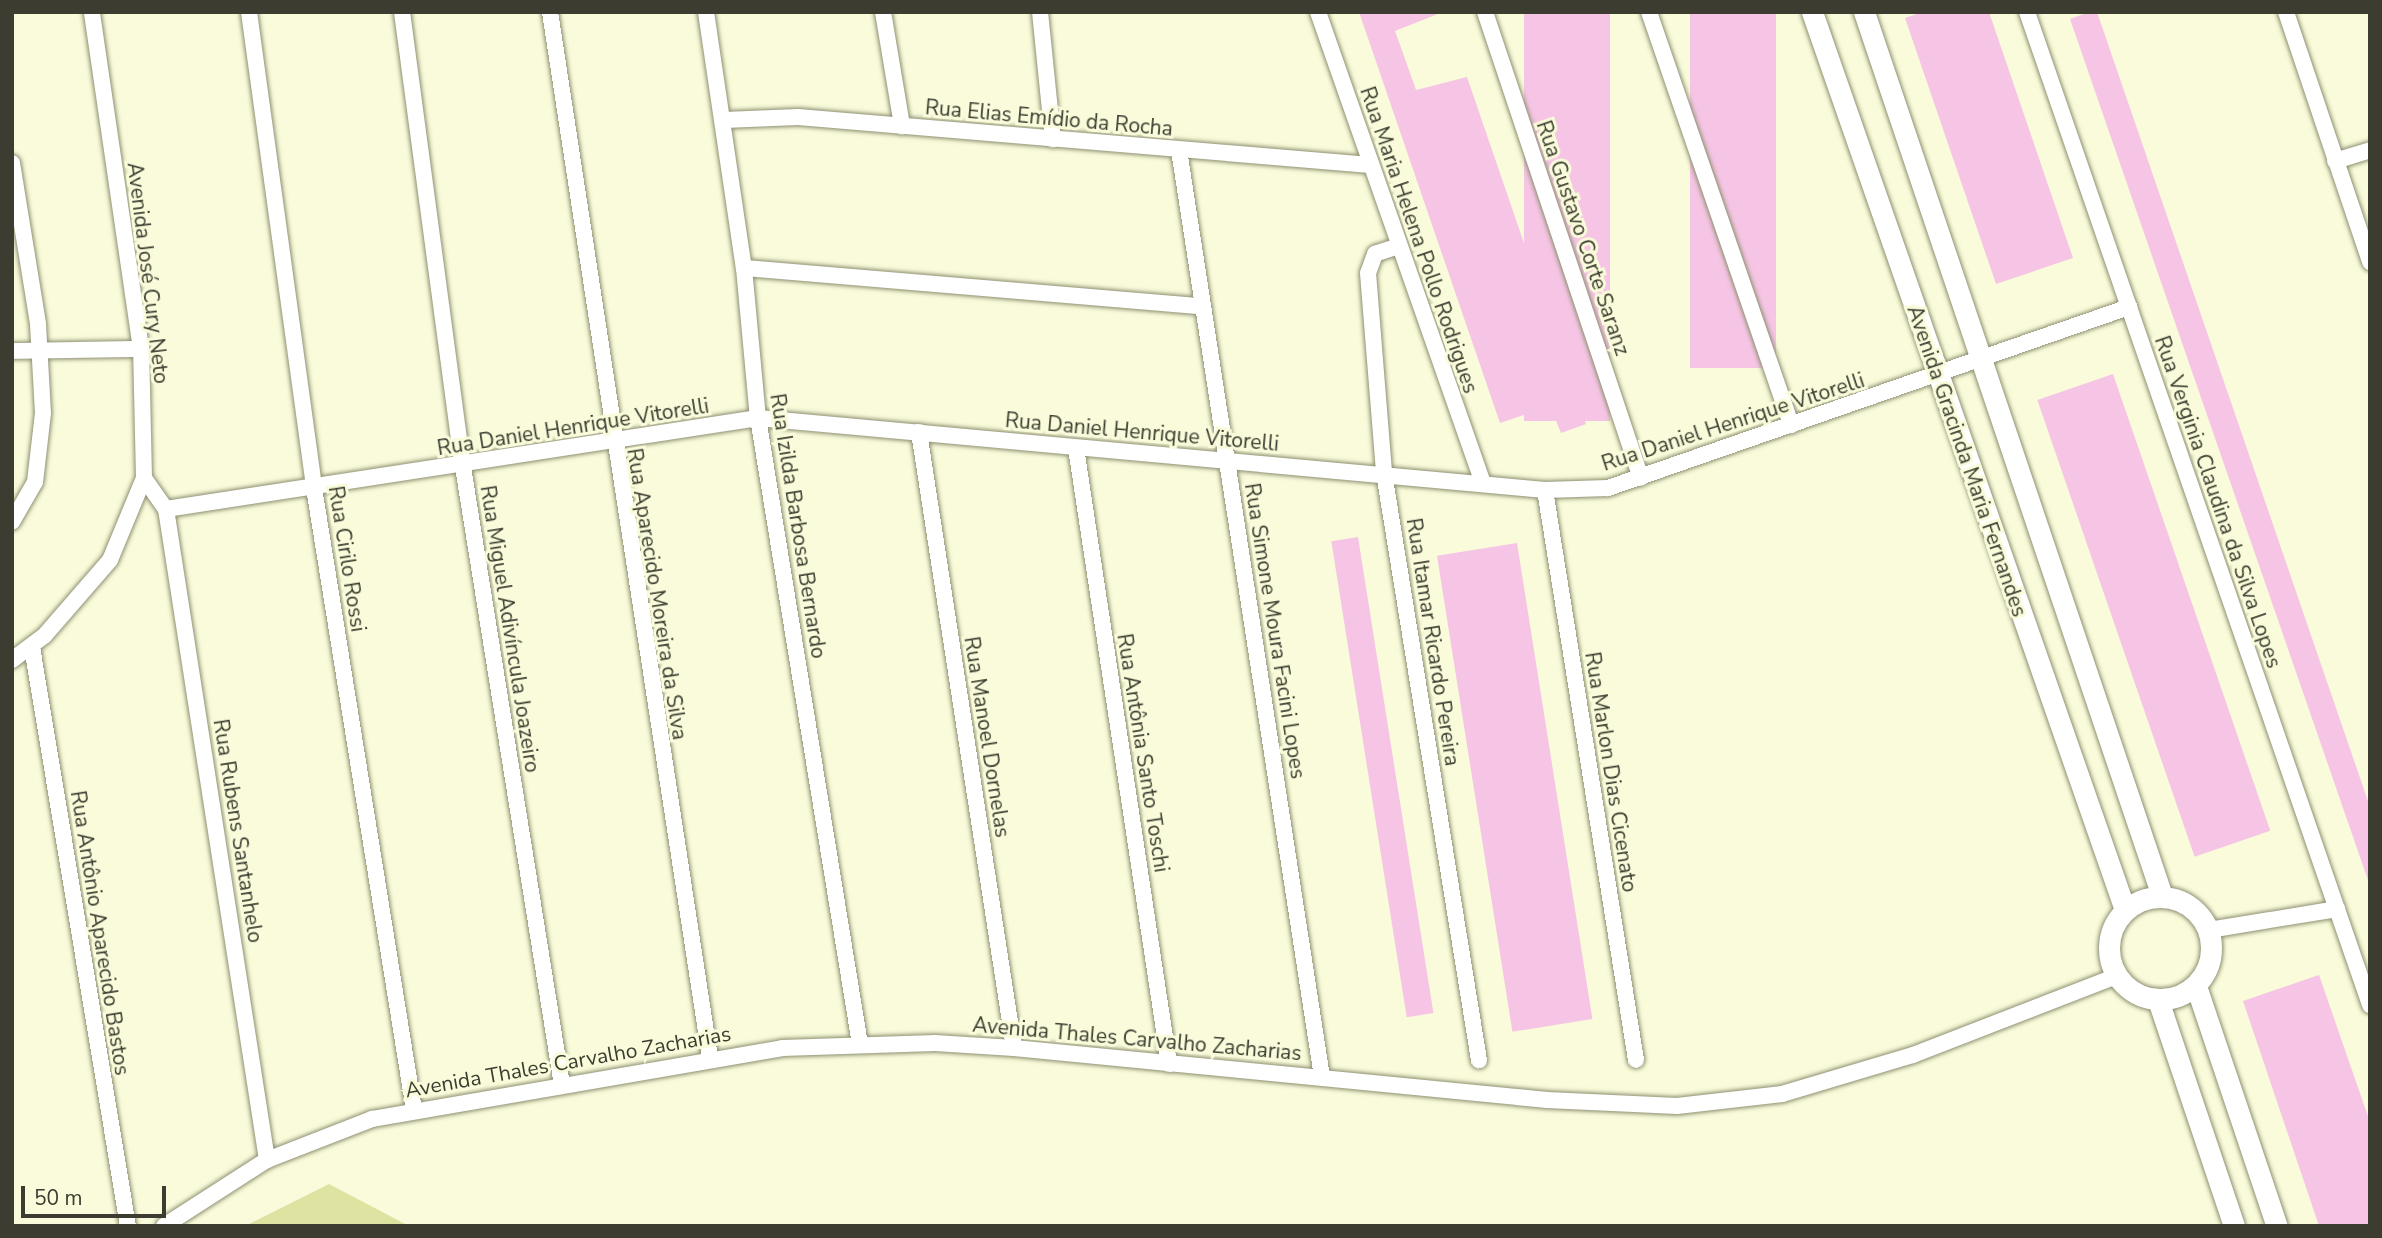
<!DOCTYPE html>
<html>
<head>
<meta charset="utf-8">
<style>
  body { margin:0 }
  #map { position:relative; width:2382px; height:1238px; overflow:hidden; background:#f9fbda; font-family:"Nunito Sans",sans-serif }
  div>[style] { position:absolute }
  .green>* { inset:0; background:#dee3a2 }
  .building>* { inset:0; background:#f6c5e5; transform-origin:0 0 }
  .roads { filter:drop-shadow(0 0 2px #8e9072) drop-shadow(0 0 2px #8e9072) }
  .street>* { height:16px; margin:-8px; padding:0 8px; transform-origin:8px; border-radius:8px; background:#fff }
  .secondary>* { height:21px; margin:-10.5px; padding:0 10.5px; transform-origin:10.5px; border-radius:10.5px; background:#fff }
  .secondary>.ring { margin:-10.5px; padding:0; box-sizing:content-box; background:none; border:21px solid #fff; border-radius:50% }
  span { translate:-50% -50%; white-space:nowrap; text-align:center; line-height:1.15; -webkit-text-stroke:6px #f9fbda; paint-order:stroke }
  .street-label { font-size:21px; color:#3c3d30 }
  .frame { position:absolute; inset:0; border:14px solid #3c3d30; pointer-events:none }
  .scale { position:absolute; left:21px; top:1186px; width:145px; height:32px; box-sizing:border-box; border:4px solid #3c3d30; border-top:0; padding-left:9px; font-size:21px; line-height:24px; white-space:nowrap; color:#3c3d30; -webkit-text-stroke:5px #f9fbda; paint-order:stroke }
</style>
</head>
<body>
<div id="map">
  <div class="green">
    <div style="clip-path:polygon(329px 1184px,409px 1226px,245px 1226px)"></div>
  </div>
  <div class="building">
    <div style="clip-path:polygon(1359px 12px,1443px 12px,1395px 31px,1404px 56px,1416px 90px,1467px 77px,1586px 424px,1561px 433px,1550px 406px,1500px 423px)"></div>
    <div style="left:1524px;top:12px;width:86px;height:409px"></div>
    <div style="left:1690px;top:12px;width:86px;height:356px"></div>
    <div style="clip-path:polygon(1923px 12px,1989px 12px,2073px 258px,1996px 284px,1905px 18px)"></div>
    <div style="clip-path:polygon(2089px 12px,2097px 12px,2370px 807px,2370px 886px,2070px 19px)"></div>
    <div style="left:2113px;top:374px;width:483px;height:80px;rotate:71deg"></div>
    <div style="left:1358px;top:537px;width:482px;height:27px;rotate:81deg"></div>
    <div style="left:1517px;top:543px;width:482px;height:81px;rotate:81deg"></div>
    <div style="clip-path:polygon(2319px 975px,2370px 1122px,2370px 1226px,2319px 1226px,2243px 1001px)"></div>
  </div>
  <div class="roads">
    <div class="street">
      <div style="left:249px;top:12px;width:480px;rotate:82.2deg"></div>
      <div style="left:314px;top:488px;width:630px;rotate:80.87deg"></div>
      <div style="left:402px;top:12px;width:459px;rotate:82.4deg"></div>
      <div style="left:463px;top:467px;width:626px;rotate:80.9deg"></div>
      <div style="left:550px;top:12px;width:1057px;rotate:81.3deg"></div>
      <div style="left:706px;top:12px;width:259px;rotate:81.6deg"></div>
      <div style="left:744px;top:268px;width:151px;rotate:84.7deg"></div>
      <div style="left:758px;top:418px;width:634px;rotate:80.75deg"></div>
      <div style="left:883px;top:12px;width:116px;rotate:80.5deg"></div>
      <div style="left:1040px;top:12px;width:128px;rotate:84.2deg"></div>
      <div style="left:1318px;top:12px;width:497px;rotate:70.7deg"></div>
      <div style="left:1485px;top:12px;width:491px;rotate:71.5deg"></div>
      <div style="left:1649px;top:12px;width:437px;rotate:71deg"></div>
      <div style="left:2027px;top:12px;width:1051px;rotate:70.94deg"></div>
      <div style="left:2286px;top:12px;width:264px;rotate:71.4deg"></div>
      <div style="left:724px;top:120px;width:74px;rotate:-2.3deg"></div>
      <div style="left:798px;top:117px;width:574px;rotate:4.8deg"></div>
      <div style="left:1179px;top:150px;width:938px;rotate:81.23deg"></div>
      <div style="left:2335px;top:161px;width:37px;rotate:-17deg"></div>
      <div style="left:12px;top:163px;width:163px;rotate:80.8deg"></div>
      <div style="left:38px;top:324px;width:89px;rotate:86.8deg"></div>
      <div style="left:43px;top:413px;width:69px;rotate:96.6deg"></div>
      <div style="left:35px;top:482px;width:46px;rotate:119.9deg"></div>
      <div style="left:1399px;top:246px;width:25px;rotate:162deg"></div>
      <div style="left:1375px;top:254px;width:20px;rotate:110deg"></div>
      <div style="left:1368px;top:273px;width:201px;rotate:85.4deg"></div>
      <div style="left:1384px;top:473px;width:595px;rotate:80.81deg"></div>
      <div style="left:744px;top:268px;width:459px;rotate:4.8deg"></div>
      <div style="left:12px;top:351px;width:129px;rotate:-0.9deg"></div>
      <div style="left:919px;top:432px;width:623px;rotate:81.23deg"></div>
      <div style="left:1076px;top:448px;width:623px;rotate:81.41deg"></div>
      <div style="left:144px;top:478px;width:38px;rotate:55deg"></div>
      <div style="left:166px;top:509px;width:599px;rotate:-8.74deg"></div>
      <div style="left:758px;top:418px;width:790px;rotate:5.23deg"></div>
      <div style="left:1545px;top:490px;width:63px;rotate:-1.8deg"></div>
      <div style="left:1608px;top:488px;width:552px;rotate:-19.16deg"></div>
      <div style="left:1545px;top:490px;width:577px;rotate:80.93deg"></div>
      <div style="left:166px;top:509px;width:659px;rotate:81.18deg"></div>
      <div style="left:32px;top:647px;width:587px;rotate:80.59deg"></div>
      <div style="left:12px;top:660px;width:41px;rotate:-37.1deg"></div>
      <div style="left:45px;top:635px;width:99px;rotate:-49.1deg"></div>
      <div style="left:110px;top:560px;width:89px;rotate:-67.5deg"></div>
      <div style="left:144px;top:478px;width:129px;rotate:-91.3deg"></div>
      <div style="left:141px;top:349px;width:341px;rotate:-98.3deg"></div>
      <div style="left:2209px;top:930px;width:130px;rotate:-9.3deg"></div>
      <div style="left:164px;top:1226px;width:122px;rotate:-32.7deg"></div>
      <div style="left:267px;top:1160px;width:113px;rotate:-21.3deg"></div>
      <div style="left:372px;top:1119px;width:416px;rotate:-9.8deg"></div>
      <div style="left:782px;top:1048px;width:153px;rotate:-1.9deg"></div>
      <div style="left:935px;top:1043px;width:79px;rotate:3.6deg"></div>
      <div style="left:1014px;top:1048px;width:536px;rotate:5.57deg"></div>
      <div style="left:1547px;top:1100px;width:130px;rotate:2.6deg"></div>
      <div style="left:1677px;top:1106px;width:106px;rotate:-6.5deg"></div>
      <div style="left:1782px;top:1094px;width:137px;rotate:-16.6deg"></div>
      <div style="left:1913px;top:1055px;width:219px;rotate:-21.2deg"></div>
    </div>
    <div class="secondary">
      <div style="left:1812px;top:12px;width:951px;rotate:70.78deg"></div>
      <div style="left:1864px;top:12px;width:933px;rotate:71.37deg"></div>
      <div class="ring" style="left:2109px;top:897px;width:81px;height:81px"></div>
      <div style="left:2196px;top:986px;width:253px;rotate:71.4deg"></div>
      <div style="left:2158px;top:1000px;width:238px;rotate:71.4deg"></div>
    </div>
  </div>
  <div class="street-label">
    <span style="left:1049px;top:118px;rotate:5deg">Rua Elias Emídio da Rocha</span>
    <span style="left:1583px;top:238px;rotate:71deg">Rua Gustavo Corte Saranz</span>
    <span style="left:1419px;top:240px;rotate:71deg">Rua Maria Helena Pollo Rodrigues</span>
    <span style="left:148px;top:273px;rotate:83deg">Avenida José Cury Neto</span>
    <span style="left:1733px;top:422px;rotate:-18deg">Rua Daniel Henrique Vitorelli</span>
    <span style="left:573px;top:427px;rotate:-9deg">Rua Daniel Henrique Vitorelli</span>
    <span style="left:1142px;top:432px;rotate:5deg">Rua Daniel Henrique Vitorelli</span>
    <span style="left:1967px;top:461px;rotate:71deg">Avenida Gracinda Maria Fernandes</span>
    <span style="left:2218px;top:502px;rotate:71deg">Rua Verginia Claudina da Silva Lopes</span>
    <span style="left:798px;top:526px;rotate:81deg">Rua Izilda Barbosa Bernardo</span>
    <span style="left:347px;top:559px;rotate:81deg">Rua Cirilo Rossi</span>
    <span style="left:657px;top:594px;rotate:81deg">Rua Aparecido Moreira da Silva</span>
    <span style="left:510px;top:629px;rotate:81deg">Rua Miguel Adivíncula Joazeiro</span>
    <span style="left:1275px;top:631px;rotate:81deg">Rua Simone Moura Facini Lopes</span>
    <span style="left:1433px;top:642px;rotate:81deg">Rua Itamar Ricardo Pereira</span>
    <span style="left:987px;top:737px;rotate:81deg">Rua Manoel Dornelas</span>
    <span style="left:1143px;top:753px;rotate:81deg">Rua Antônia Santo Toschi</span>
    <span style="left:1611px;top:772px;rotate:81deg">Rua Marlon Dias Cicenato</span>
    <span style="left:238px;top:831px;rotate:81deg">Rua Rubens Santanhelo</span>
    <span style="left:100px;top:933px;rotate:81deg">Rua Antônio Aparecido Bastos</span>
    <span style="left:1137px;top:1039px;rotate:5deg">Avenida Thales Carvalho Zacharias</span>
    <span style="left:568px;top:1062px;rotate:-10deg">Avenida Thales Carvalho Zacharias</span>
  </div>
  <div class="frame"></div>
  <div class="scale">50 m</div>
</div>
</body>
</html>
